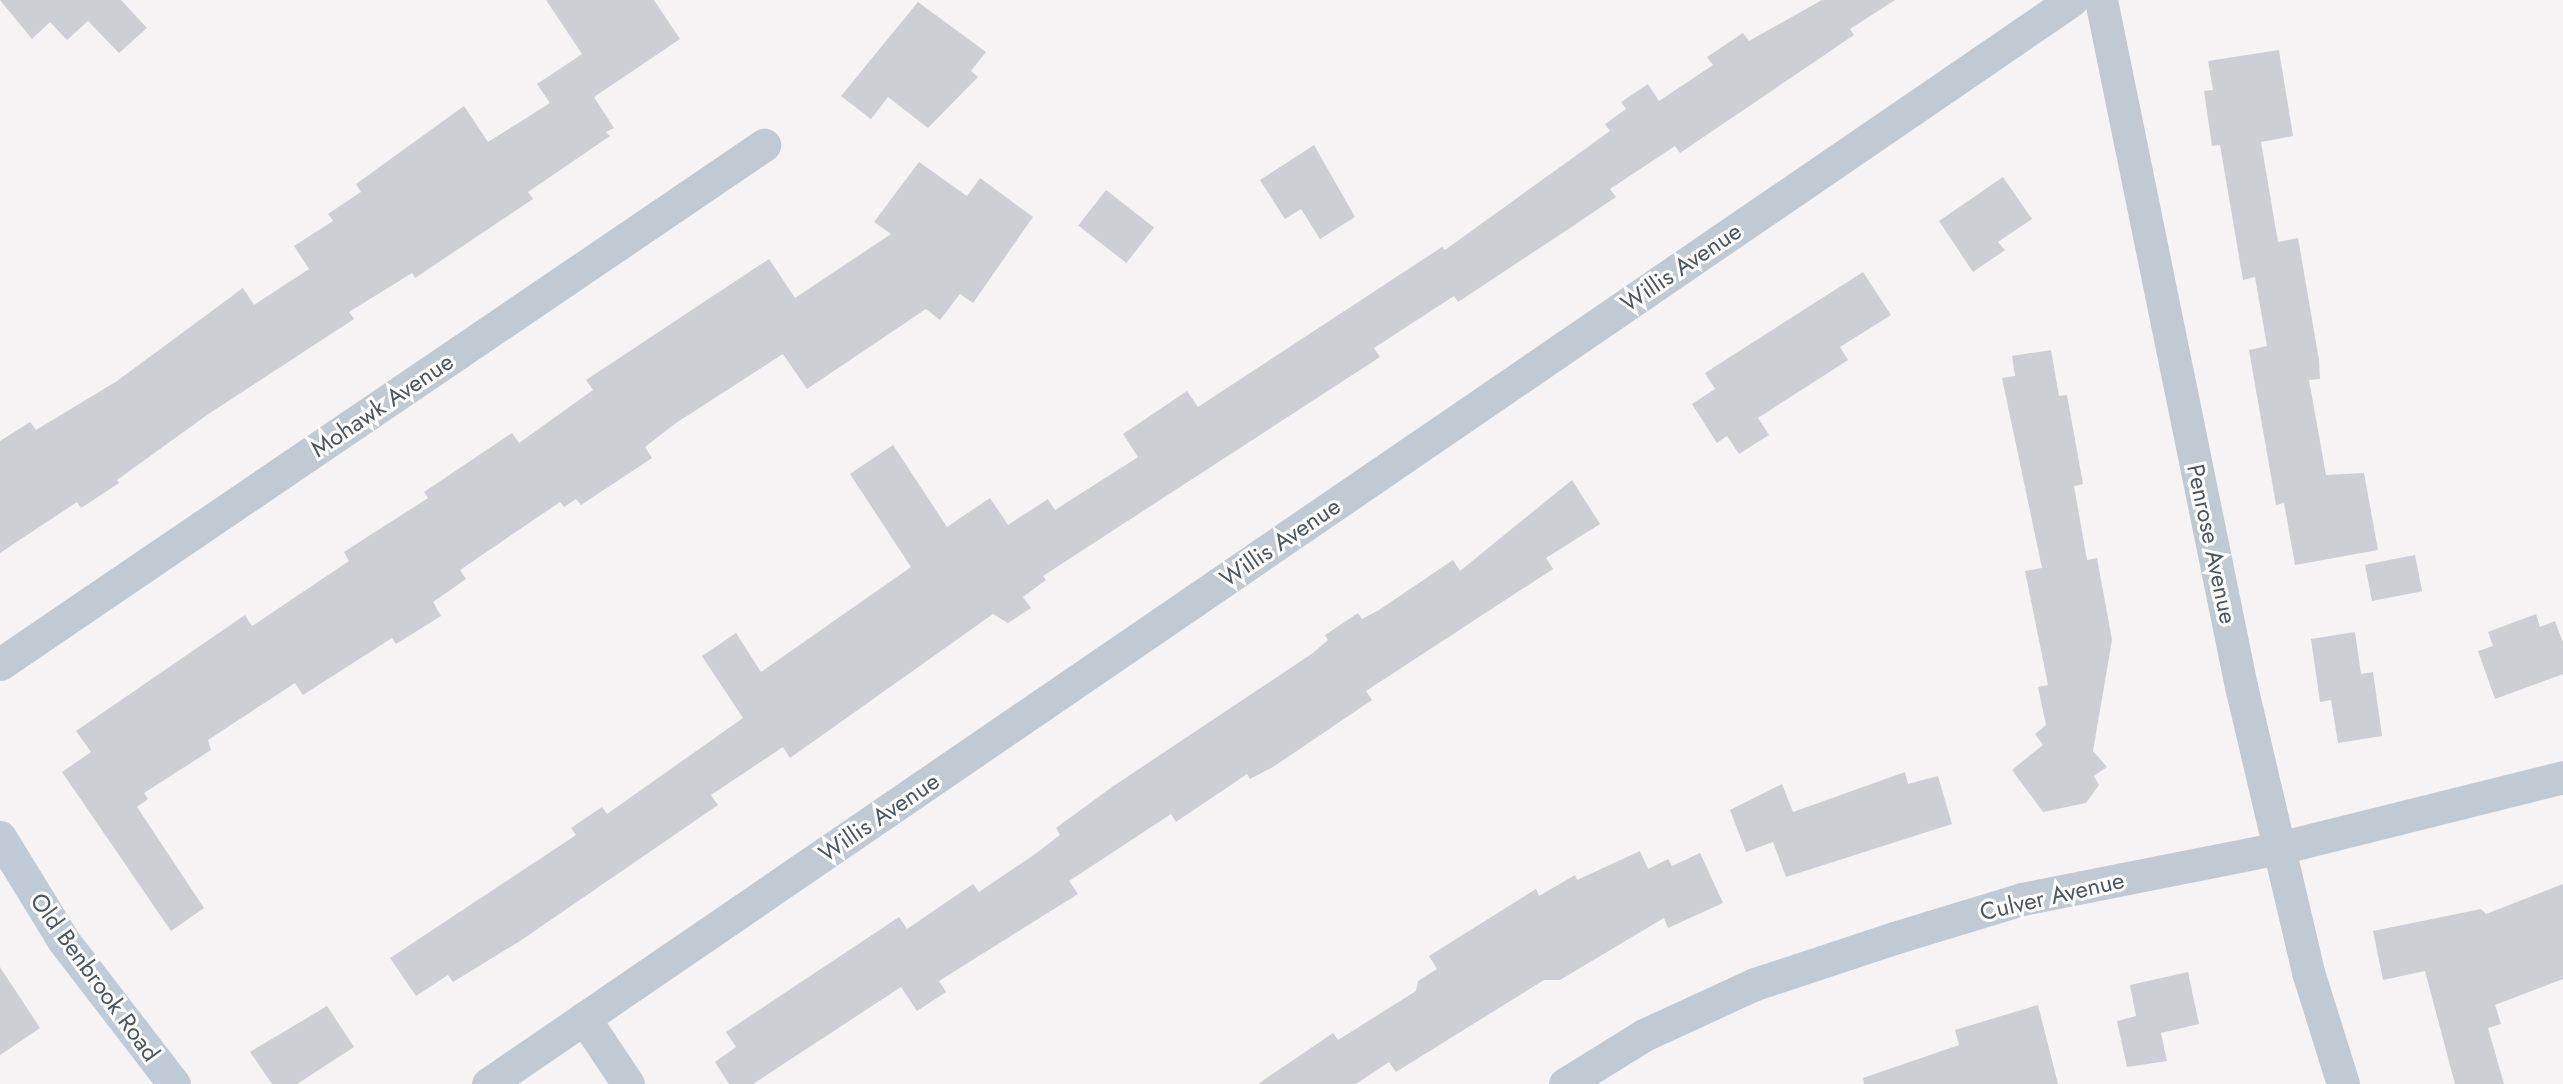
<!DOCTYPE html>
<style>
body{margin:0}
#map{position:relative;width:2563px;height:1084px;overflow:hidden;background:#f5f3f3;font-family:Jost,sans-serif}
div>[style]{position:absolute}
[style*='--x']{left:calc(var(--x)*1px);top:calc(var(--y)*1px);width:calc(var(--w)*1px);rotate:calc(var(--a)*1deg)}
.building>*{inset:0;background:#cdcfd5;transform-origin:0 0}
.street>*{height:33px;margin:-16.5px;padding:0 16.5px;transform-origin:16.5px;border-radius:16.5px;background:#c1cad2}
.secondary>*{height:33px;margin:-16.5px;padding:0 16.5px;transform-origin:16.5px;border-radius:16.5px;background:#c1cbd6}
span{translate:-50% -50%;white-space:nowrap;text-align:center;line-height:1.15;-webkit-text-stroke:6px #fff;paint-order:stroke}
.street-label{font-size:24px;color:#4a5661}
</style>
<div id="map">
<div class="building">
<i style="clip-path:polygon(0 0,121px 0,147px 28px,119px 53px,88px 21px,67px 40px,50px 22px,32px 39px)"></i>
<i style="clip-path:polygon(546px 0,654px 0,680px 39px,594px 97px,614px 128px,606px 132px,610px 136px,528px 192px,533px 199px,415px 278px,412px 273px,349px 312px,354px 319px,207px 415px,117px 480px,119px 483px,81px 508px,77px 502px,0 553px,0 441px,30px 422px,36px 430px,117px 381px,243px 288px,254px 305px,309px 269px,294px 246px,333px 221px,328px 214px,361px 192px,356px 184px,464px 106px,488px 142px,550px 103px,537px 84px,582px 54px)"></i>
<i style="clip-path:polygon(1822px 0,1895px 0,1850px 29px,1854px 35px,1680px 153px,1675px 146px,1610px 189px,1616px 197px,1567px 230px,1458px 302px,1454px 296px,1374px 348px,1380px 357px,1043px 576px,1046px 580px,1023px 597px,1031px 608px,1008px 623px,993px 614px,790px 758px,783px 747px,711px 795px,718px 805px,520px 941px,453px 982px,448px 975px,416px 996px,390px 958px,576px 835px,571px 828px,602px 807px,607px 814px,743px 718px,702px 656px,736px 633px,761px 672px,911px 567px,850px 474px,893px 445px,947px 527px,990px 498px,1008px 525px,1048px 499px,1055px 510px,1138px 457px,1123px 434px,1187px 391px,1198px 407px,1442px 247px,1445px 250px,1610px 131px,1605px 124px,1626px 109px,1621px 102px,1648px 84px,1659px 101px,1713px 65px,1707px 57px,1743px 33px,1749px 41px)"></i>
<i style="clip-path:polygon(918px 2px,986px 52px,971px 71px,978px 77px,928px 128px,888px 97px,871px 119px,841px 96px)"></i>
<i style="clip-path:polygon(2279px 50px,2293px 136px,2261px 142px,2278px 242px,2298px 238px,2319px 360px,2320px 379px,2309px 380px,2326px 475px,2364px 473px,2378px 550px,2295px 565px,2284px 503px,2276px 505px,2249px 350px,2267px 346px,2255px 277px,2243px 280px,2220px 145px,2212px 146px,2204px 91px,2213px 90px,2208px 61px)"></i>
<i style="clip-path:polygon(1314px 145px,1355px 217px,1320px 239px,1301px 209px,1285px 219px,1260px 180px)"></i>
<i style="clip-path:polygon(919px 162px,967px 196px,980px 178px,1033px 217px,973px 303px,960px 294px,940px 320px,926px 309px,807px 389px,783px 354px,676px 423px,645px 447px,652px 458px,581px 505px,576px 499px,564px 507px,560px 502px,460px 570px,466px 579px,433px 602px,441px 616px,396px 644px,392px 638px,303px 695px,295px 683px,208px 740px,211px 750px,144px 793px,148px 799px,137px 807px,204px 908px,171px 931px,62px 772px,91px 752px,76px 731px,245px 615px,252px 626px,349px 561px,344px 552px,428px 498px,424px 492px,512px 433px,519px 443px,593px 390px,586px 380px,769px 259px,795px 298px,891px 234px,874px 222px)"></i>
<i style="clip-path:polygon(2003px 177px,2032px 219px,1998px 242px,2005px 250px,1973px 272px,1939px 221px)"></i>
<i style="left:1106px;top:190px;width:61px;height:45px;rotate:38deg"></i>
<i style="clip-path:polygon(1863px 272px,1891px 315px,1840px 347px,1848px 360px,1758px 418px,1769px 435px,1739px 454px,1727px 436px,1717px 443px,1692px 404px,1715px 389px,1705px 373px)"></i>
<i style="clip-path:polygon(2051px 350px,2059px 396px,2067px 395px,2083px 484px,2074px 486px,2087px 560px,2097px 558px,2112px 640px,2093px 751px,2107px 767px,2094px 776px,2099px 785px,2086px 803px,2043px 812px,2012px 770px,2043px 745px,2035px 734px,2046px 725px,2038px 687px,2048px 685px,2025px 571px,2042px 568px,2002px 378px,2015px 376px,2012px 356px)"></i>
<i style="clip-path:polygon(1572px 480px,1600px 524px,1546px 558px,1553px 569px,1366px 691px,1372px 700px,1273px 767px,1250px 779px,1247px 774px,1176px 822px,1171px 814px,1069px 881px,1078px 894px,939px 981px,946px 992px,917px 1011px,901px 987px,753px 1084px,729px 1084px,715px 1062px,736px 1047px,726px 1032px,899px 917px,907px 929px,973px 884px,979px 892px,1038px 852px,1060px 835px,1056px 828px,1112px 787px,1313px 653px,1328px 640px,1325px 635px,1358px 613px,1362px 619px,1379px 610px,1453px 560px,1460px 571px)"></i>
<i style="left:2415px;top:555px;width:37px;height:51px;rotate:79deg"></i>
<i style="clip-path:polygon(2536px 614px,2540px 627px,2555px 621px,2563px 643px,2563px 674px,2495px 699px,2478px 651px,2493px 646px,2488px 632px)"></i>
<i style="clip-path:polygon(2355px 632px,2361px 674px,2373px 672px,2382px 736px,2338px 743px,2331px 700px,2320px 702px,2311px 639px)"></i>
<i style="clip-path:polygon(1905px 772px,1908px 784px,1938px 776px,1952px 824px,1786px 877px,1773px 842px,1746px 852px,1730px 810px,1782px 784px,1793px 812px)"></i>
<i style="clip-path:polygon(1640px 851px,1648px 869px,1668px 859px,1672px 866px,1700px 853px,1723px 903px,1668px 928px,1664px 918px,1560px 980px,1544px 980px,1396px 1072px,1389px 1062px,1356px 1084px,1258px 1084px,1333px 1033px,1338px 1040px,1416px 991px,1418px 981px,1437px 969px,1429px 956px,1536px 889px,1539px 896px,1575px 875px,1577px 880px)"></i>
<i style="clip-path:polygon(2563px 884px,2563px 979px,2495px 1005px,2501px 1024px,2488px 1028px,2504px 1084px,2455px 1084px,2425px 971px,2383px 980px,2373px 931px,2481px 909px,2486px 914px)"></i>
<i style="clip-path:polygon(0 967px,40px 1028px,0 1055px)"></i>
<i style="clip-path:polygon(2188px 972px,2199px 1024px,2161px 1033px,2167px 1061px,2127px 1067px,2117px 1021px,2136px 1016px,2130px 985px)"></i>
<i style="clip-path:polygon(2038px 1005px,2058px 1084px,1864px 1084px,1863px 1078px,1959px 1045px,1955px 1030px)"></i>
<i style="clip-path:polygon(327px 1006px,354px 1047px,297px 1084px,272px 1084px,250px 1052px)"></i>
</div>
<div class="street">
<i style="--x:2101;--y:0;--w:700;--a:78.47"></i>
<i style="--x:2241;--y:686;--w:294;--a:76.8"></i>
<i style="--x:2308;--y:972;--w:117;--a:72.6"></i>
<i style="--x:0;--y:664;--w:924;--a:-34.19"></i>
<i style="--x:584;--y:1018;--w:79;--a:56.3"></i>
<i style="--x:488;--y:1084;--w:1919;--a:-34.39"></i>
<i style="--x:1565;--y:1084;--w:93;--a:-31.8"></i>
<i style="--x:1644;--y:1035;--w:122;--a:-24.7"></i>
<i style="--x:1755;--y:984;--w:146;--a:-18.3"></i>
<i style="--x:1894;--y:938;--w:134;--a:-16.9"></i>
<i style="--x:2022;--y:899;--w:262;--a:-11.2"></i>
<i style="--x:2279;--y:848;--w:293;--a:-14"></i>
</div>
<div class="secondary">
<i style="--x:0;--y:837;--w:121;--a:58.5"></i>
<i style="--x:63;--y:940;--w:182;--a:52.4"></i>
</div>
<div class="street-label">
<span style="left:1681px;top:267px;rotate:-34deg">Willis Avenue</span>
<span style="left:382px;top:405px;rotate:-34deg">Mohawk Avenue</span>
<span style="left:1280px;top:542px;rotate:-34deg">Willis Avenue</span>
<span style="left:2212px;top:544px;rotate:78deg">Penrose Avenue</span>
<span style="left:879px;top:817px;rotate:-34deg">Willis Avenue</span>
<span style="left:2052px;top:896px;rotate:-13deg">Culver Avenue</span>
<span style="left:95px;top:977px;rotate:54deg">Old Benbrook Road</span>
</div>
</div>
